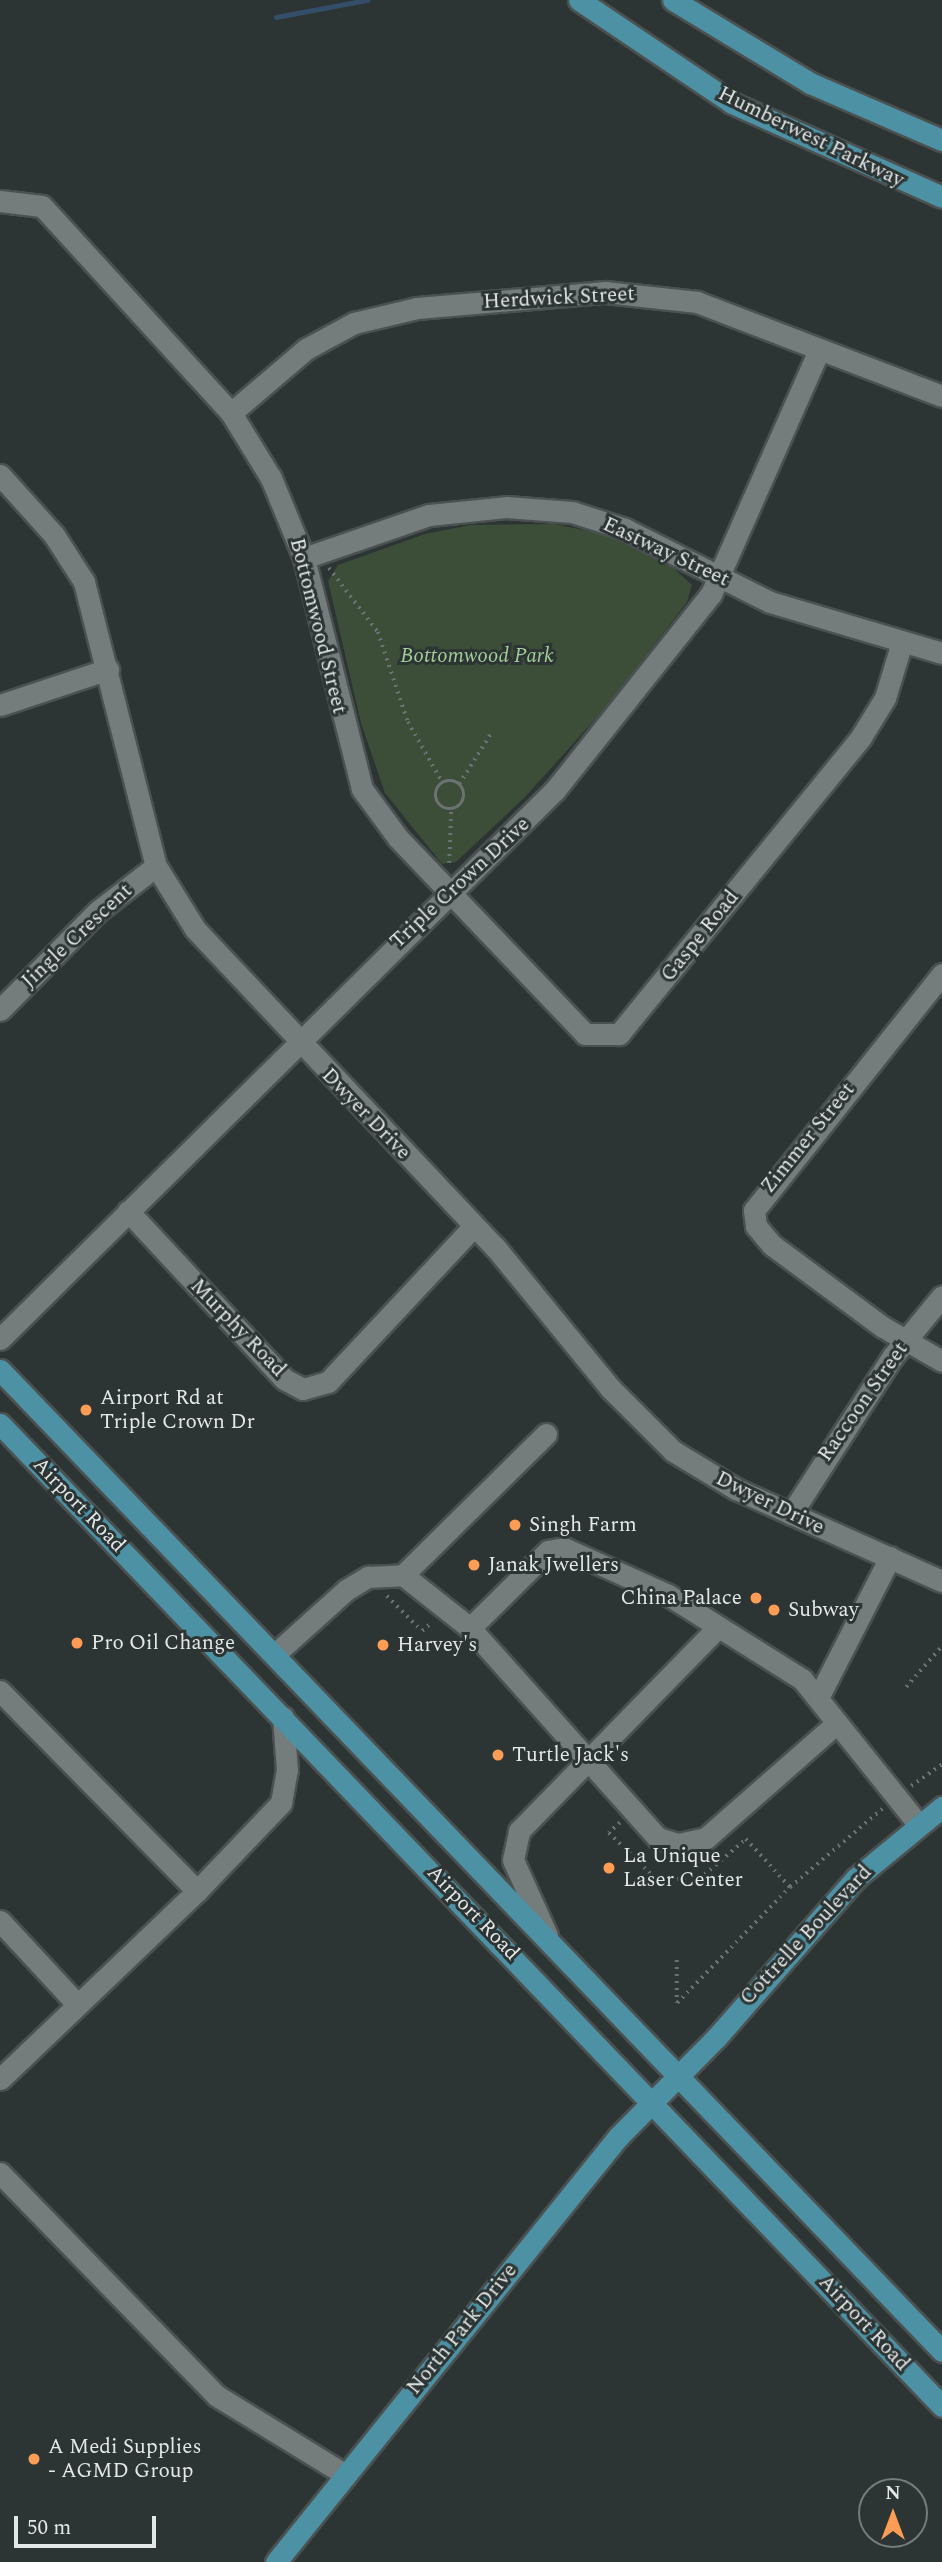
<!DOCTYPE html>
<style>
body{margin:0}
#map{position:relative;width:942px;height:2562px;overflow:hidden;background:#2d3434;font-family:Spectral,serif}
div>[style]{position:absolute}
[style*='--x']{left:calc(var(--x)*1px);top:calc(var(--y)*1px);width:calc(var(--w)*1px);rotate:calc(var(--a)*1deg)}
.green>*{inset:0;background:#3c4d38}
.stream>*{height:5px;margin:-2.5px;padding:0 2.5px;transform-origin:2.5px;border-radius:2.5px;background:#344e6a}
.path>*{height:3.5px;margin-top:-1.75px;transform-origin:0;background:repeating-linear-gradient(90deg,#6c7272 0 2px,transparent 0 7px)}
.path>.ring{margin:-1.75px;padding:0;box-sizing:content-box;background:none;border:3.5px solid #6c7272;border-radius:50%}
.roads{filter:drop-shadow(2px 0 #4b5151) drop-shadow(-2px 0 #4b5151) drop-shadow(0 2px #4b5151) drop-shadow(0 -2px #4b5151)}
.minor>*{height:21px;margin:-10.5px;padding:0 10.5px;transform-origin:10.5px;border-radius:10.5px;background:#747c7c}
.major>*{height:21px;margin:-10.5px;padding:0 10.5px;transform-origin:10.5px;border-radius:10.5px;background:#4d91a5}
.dots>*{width:19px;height:19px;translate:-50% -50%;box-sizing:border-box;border:4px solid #2d3434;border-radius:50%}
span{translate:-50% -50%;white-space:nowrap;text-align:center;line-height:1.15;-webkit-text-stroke:6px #2d3434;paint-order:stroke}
.street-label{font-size:21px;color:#e3e7e7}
.park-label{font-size:21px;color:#a2cd97;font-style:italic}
.poi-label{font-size:21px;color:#e3e7e7}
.left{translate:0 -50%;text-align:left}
.right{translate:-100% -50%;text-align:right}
.north{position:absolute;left:858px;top:2478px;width:70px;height:70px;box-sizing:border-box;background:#2d3434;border:2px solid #767c7c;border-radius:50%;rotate:0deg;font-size:19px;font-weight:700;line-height:28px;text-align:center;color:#e3e7e7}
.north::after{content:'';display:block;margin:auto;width:24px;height:32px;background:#fd9d55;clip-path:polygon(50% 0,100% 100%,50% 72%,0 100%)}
.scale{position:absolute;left:14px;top:2516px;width:142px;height:32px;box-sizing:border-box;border:4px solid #e3e7e7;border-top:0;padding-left:9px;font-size:21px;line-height:24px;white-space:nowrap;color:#e3e7e7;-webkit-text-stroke:5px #2d3434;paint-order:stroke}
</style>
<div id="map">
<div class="green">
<i style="clip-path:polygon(555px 524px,607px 535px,671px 566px,692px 585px,687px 602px,608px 705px,525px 797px,456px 862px,442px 864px,385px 793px,361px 723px,328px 581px,338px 565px,425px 534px,471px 525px)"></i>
</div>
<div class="stream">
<i style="--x:276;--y:17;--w:93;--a:-10.6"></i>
</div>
<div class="path">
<i style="--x:329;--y:568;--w:81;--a:52.6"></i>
<i style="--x:378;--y:632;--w:95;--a:71.6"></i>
<i style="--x:408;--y:722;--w:70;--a:60.2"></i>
<i class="ring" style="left:436px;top:781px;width:24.5px;height:24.5px"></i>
<i style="--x:459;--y:784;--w:62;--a:-57.6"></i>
<i style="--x:449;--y:863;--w:54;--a:-87.9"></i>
<i style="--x:387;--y:1596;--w:49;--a:45"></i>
<i style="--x:422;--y:1631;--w:12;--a:-42"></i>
<i style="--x:906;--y:1687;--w:55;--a:-48.7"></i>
<i style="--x:911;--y:1786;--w:38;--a:-35"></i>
<i style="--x:620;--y:1823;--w:15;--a:138"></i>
<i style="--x:609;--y:1833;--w:66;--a:44.4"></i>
<i style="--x:656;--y:1879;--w:43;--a:0"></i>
<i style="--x:699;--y:1879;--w:62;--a:-40.4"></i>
<i style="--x:746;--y:1839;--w:65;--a:47.5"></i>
<i style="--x:677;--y:1960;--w:43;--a:90"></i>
<i style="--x:677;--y:2003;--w:162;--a:-45.8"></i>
<i style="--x:790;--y:1887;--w:122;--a:-40.3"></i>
</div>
<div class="roads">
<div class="minor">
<i style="--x:0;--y:201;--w:42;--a:6.8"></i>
<i style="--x:42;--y:206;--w:280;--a:47.6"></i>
<i style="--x:231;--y:413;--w:76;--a:58.4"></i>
<i style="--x:271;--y:478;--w:87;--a:67.6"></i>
<i style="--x:304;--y:558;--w:238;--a:75.9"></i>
<i style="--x:362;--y:789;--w:61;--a:53.7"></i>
<i style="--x:398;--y:838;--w:271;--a:46.3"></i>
<i style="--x:585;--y:1034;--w:34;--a:0"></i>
<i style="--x:619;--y:1034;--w:383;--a:-50.8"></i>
<i style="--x:861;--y:737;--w:46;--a:-58.4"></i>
<i style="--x:885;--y:698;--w:59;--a:-73.1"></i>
<i style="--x:231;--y:413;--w:99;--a:-40.5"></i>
<i style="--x:306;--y:349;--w:55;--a:-28.4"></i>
<i style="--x:354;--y:323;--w:65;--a:-13.4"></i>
<i style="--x:417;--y:308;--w:189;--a:-4.9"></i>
<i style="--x:605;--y:292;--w:93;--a:6.2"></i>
<i style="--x:697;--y:302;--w:262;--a:21"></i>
<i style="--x:0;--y:475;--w:81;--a:48"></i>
<i style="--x:54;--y:535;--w:56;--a:57.4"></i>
<i style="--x:84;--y:582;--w:293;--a:75.8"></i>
<i style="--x:156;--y:866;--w:74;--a:58.2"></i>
<i style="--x:195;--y:929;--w:437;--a:46.7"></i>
<i style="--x:495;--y:1247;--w:182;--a:50.8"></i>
<i style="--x:610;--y:1388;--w:89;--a:45"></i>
<i style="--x:673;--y:1451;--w:74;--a:31.1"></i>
<i style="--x:736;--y:1489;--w:226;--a:24.1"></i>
<i style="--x:304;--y:558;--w:132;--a:-19"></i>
<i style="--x:429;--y:515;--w:77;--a:-5.9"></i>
<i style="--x:506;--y:507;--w:66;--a:4.3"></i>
<i style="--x:572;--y:512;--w:56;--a:17.8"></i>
<i style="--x:625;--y:529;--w:162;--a:26.7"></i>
<i style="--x:770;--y:602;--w:179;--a:16.5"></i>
<i style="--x:0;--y:705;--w:114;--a:-18.4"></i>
<i style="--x:942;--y:974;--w:302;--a:128.5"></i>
<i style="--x:754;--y:1210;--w:16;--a:83"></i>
<i style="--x:756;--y:1226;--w:25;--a:50"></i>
<i style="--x:772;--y:1245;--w:138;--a:36.5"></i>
<i style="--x:883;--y:1327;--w:68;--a:30"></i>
<i style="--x:0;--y:1010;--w:139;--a:-45.3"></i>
<i style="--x:98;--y:911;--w:73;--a:-37.8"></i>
<i style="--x:128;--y:1211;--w:229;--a:47.1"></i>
<i style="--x:284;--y:1379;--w:21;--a:28"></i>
<i style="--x:303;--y:1389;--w:26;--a:-16"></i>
<i style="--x:328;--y:1382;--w:214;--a:-46.9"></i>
<i style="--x:0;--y:1339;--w:781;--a:-44.69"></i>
<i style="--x:555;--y:790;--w:251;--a:-51.5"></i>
<i style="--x:711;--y:594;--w:265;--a:-66.1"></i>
<i style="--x:546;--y:1434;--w:201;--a:135.4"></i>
<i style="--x:403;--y:1575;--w:85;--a:38.3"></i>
<i style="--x:470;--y:1628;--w:282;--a:48.2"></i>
<i style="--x:658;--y:1838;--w:21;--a:17"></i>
<i style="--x:678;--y:1844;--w:29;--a:-12"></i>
<i style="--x:706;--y:1838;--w:174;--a:-41.3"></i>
<i style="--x:791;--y:1514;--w:188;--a:-57.2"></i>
<i style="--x:893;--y:1356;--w:77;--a:-50.8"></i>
<i style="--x:470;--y:1628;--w:110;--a:-44.6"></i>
<i style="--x:548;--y:1551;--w:16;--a:-11"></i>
<i style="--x:564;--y:1548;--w:114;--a:24.3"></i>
<i style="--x:668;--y:1595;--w:158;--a:32.1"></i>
<i style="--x:802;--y:1679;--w:187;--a:51.3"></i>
<i style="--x:275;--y:1654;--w:96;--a:-42"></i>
<i style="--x:346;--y:1590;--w:26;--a:-31"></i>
<i style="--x:368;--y:1577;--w:35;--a:-3"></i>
<i style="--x:0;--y:1691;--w:281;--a:45.4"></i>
<i style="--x:197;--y:1891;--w:272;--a:136.3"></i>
<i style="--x:819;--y:1696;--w:156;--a:-62.9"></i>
<i style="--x:197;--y:1891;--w:122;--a:-46.3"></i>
<i style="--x:281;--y:1803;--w:34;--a:-80"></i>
<i style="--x:287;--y:1770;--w:53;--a:-94.3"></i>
<i style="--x:0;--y:1921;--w:110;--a:47.2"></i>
<i style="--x:547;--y:1935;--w:82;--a:-114.4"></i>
<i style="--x:513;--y:1860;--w:30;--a:-78"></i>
<i style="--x:519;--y:1831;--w:284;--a:-45.7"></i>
<i style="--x:0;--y:2173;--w:311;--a:45.8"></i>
<i style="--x:217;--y:2396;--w:151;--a:31.5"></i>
</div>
<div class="major">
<i style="--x:579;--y:0;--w:184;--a:33.9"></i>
<i style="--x:732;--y:103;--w:230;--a:24.1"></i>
<i style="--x:673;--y:0;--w:160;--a:31.2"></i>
<i style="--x:810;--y:83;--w:144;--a:23.4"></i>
<i style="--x:0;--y:1370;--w:1360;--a:46.16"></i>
<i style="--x:0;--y:1424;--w:1361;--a:46.19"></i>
<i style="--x:276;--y:2562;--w:546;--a:-51.18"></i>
<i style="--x:618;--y:2137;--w:139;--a:-45.3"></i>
<i style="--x:716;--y:2038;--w:213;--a:-48.8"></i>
<i style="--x:856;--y:1878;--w:112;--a:-39.5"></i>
</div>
</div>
<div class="dots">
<i style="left:86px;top:1410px;background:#fd9d55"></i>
<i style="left:515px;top:1525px;background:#fd9d55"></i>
<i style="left:474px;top:1565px;background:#fd9d55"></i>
<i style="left:756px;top:1598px;background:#fd9d55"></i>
<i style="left:774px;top:1610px;background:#fd9d55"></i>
<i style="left:77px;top:1643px;background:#fd9d55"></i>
<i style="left:383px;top:1645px;background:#fd9d55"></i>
<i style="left:498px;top:1755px;background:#fd9d55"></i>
<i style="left:609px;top:1868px;background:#fd9d55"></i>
<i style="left:34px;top:2459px;background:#fd9d55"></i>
</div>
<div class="street-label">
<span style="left:811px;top:137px;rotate:26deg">Humberwest Parkway</span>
<span style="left:559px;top:298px;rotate:-3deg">Herdwick Street</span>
<span style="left:666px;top:552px;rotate:25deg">Eastway Street</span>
<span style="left:318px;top:626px;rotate:76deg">Bottomwood Street</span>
<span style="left:460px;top:883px;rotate:-43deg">Triple Crown Drive</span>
<span style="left:77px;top:936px;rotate:-43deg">Jingle Crescent</span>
<span style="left:700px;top:936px;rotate:-51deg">Gaspe Road</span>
<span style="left:366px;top:1114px;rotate:46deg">Dwyer Drive</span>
<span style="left:808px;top:1138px;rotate:-51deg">Zimmer Street</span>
<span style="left:238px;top:1328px;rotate:46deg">Murphy Road</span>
<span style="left:863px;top:1402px;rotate:-55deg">Raccoon Street</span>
<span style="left:770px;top:1503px;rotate:26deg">Dwyer Drive</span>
<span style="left:79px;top:1505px;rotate:46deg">Airport Road</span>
<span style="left:473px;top:1913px;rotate:46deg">Airport Road</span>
<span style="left:806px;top:1935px;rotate:-47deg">Cottrelle Boulevard</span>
<span style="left:864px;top:2323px;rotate:47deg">Airport Road</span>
<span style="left:462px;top:2329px;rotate:-51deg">North Park Drive</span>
</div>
<div class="park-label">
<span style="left:477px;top:656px">Bottomwood Park</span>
</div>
<div class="poi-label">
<span class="left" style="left:100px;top:1410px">Airport Rd at<br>Triple Crown Dr</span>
<span class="left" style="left:529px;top:1525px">Singh Farm</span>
<span class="left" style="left:488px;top:1565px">Janak Jwellers</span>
<span class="right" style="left:742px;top:1598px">China Palace</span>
<span class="left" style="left:788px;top:1610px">Subway</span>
<span class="left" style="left:91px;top:1643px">Pro Oil Change</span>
<span class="left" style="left:397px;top:1645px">Harvey's</span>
<span class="left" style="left:512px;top:1755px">Turtle Jack's</span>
<span class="left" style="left:623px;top:1868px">La Unique<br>Laser Center</span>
<span class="left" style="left:48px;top:2459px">A Medi Supplies<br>- AGMD Group</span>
</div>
<div class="north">N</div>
<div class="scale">50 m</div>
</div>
